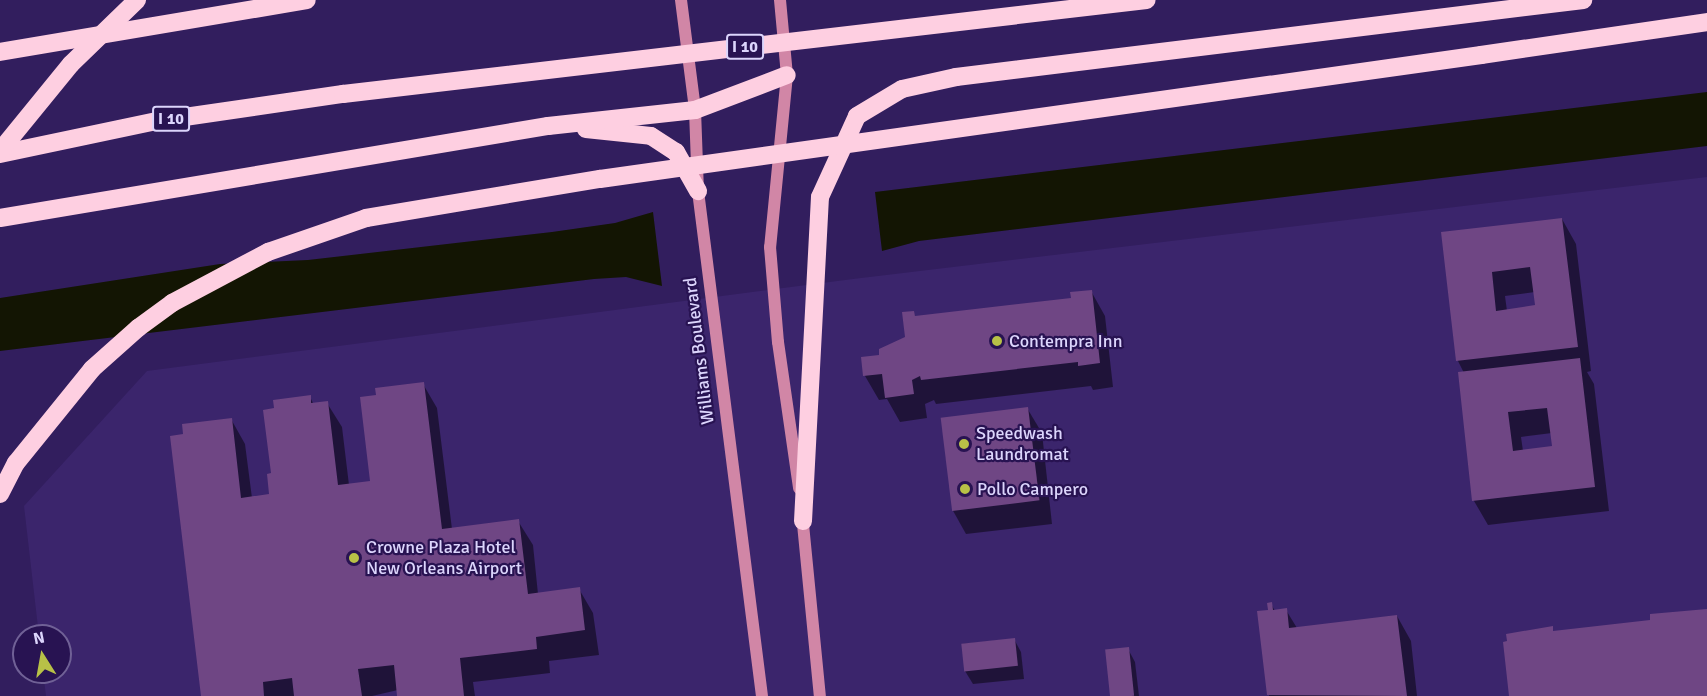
<!DOCTYPE html>
<style>
body{margin:0}
#map{position:relative;width:1707px;height:696px;overflow:hidden;background:#321e5e;font-family:Signika,sans-serif}
div>[style]{position:absolute}
[style*='--x']{left:calc(var(--x)*1px);top:calc(var(--y)*1px);width:calc(var(--w)*1px);rotate:calc(var(--a)*1deg)}
.built>*{inset:0;background:#3b256c}
.water>*{inset:0;background:#131503}
.shadow>*{inset:0;background:#0007}
.building>*{inset:0;background:#6f4684;transform-origin:0 0}
.secondary>*{height:12px;margin:-6px;padding:0 6px;transform-origin:6px;border-radius:6px;background:#d186a6}
.motorway>*{height:18px;margin:-9px;padding:0 9px;transform-origin:9px;border-radius:9px;background:#fecfe1}
.motorway-bridge>*{height:18px;margin:-9px;padding:0 9px;transform-origin:9px;border-radius:9px;background:#fecfe1}
.dots>*{width:16px;height:16px;translate:-50% -50%;box-sizing:border-box;border:3px solid #281352;border-radius:50%}
span{translate:-50% -50%;white-space:nowrap;text-align:center;line-height:1.15;-webkit-text-stroke:4.5px #281352;paint-order:stroke}
.shield-label span{padding:2px 4px;background:#281352;border:2px solid;border-radius:4px;-webkit-text-stroke-width:0}
.shield-label{font-size:16px;color:#dcd5fc;font-weight:700}
.poi-label{font-size:18px;color:#dcd5fc}
.left{translate:0 -50%;text-align:left}
.street-label{font-size:18px;color:#dcd5fc}
.north{position:absolute;left:12px;top:624px;width:60px;height:60px;box-sizing:border-box;background:#281352;border:2px solid #706196;border-radius:50%;rotate:349deg;font-size:16px;font-weight:700;line-height:24px;text-align:center;color:#dcd5fc}
.north::after{content:'';display:block;margin:auto;width:21px;height:27px;background:#b8c147;clip-path:polygon(50% 0,100% 100%,50% 72%,0 100%)}
</style>
<div id="map">
<div class="built">
<i style="clip-path:polygon(1707px 177px,1707px 696px,46px 696px,43px 672px,60px 672px,60px 636px,39px 636px,24px 506px,147px 371px,853px 279px)"></i>
</div>
<div class="water">
<i style="clip-path:polygon(1707px 92px,1707px 146px,919px 241px,882px 251px,875px 192px)"></i>
<i style="clip-path:polygon(653px 212px,662px 286px,626px 277px,594px 279px,0 351px,0 298px,220px 264px,308px 260px,552px 232px,615px 223px)"></i>
</div>
<div class="shadow">
<i style="clip-path:polygon(evenodd,1562px 219px,1576px 244px,1591px 371px,1587px 372px,1594px 384px,1609px 511px,1488px 525px,1474px 501px,1464px 373px,1458px 361px,1443px 233px,1562px 219px,1535px 292px,1536px 307px,1507px 311px,1505px 296px,1535px 292px,1562px 219px,1552px 433px,1554px 448px,1523px 451px,1521px 437px,1552px 433px)"></i>
<i style="clip-path:polygon(1091px 291px,1105px 316px,1113px 387px,1093px 390px,1091px 386px,936px 404px,934px 400px,925px 404px,927px 418px,900px 422px,887px 399px,879px 400px,865px 376px,881px 356px,906px 338px,913px 312px,916px 318px,1073px 299px)"></i>
<i style="clip-path:polygon(423px 384px,437px 408px,452px 529px,518px 521px,533px 545px,538px 594px,579px 589px,593px 613px,599px 655px,549px 661px,550px 673px,473px 682px,475px 696px,399px 696px,398px 690px,372px 696px,202px 696px,185px 435px,231px 419px,245px 444px,252px 498px,271px 495px,310px 397px,314px 405px,327px 403px,342px 427px,349px 485px,372px 483px)"></i>
<i style="clip-path:polygon(1027px 408px,1042px 433px,1052px 524px,966px 534px,952px 509px)"></i>
<i style="clip-path:polygon(1271px 604px,1275px 611px,1286px 610px,1297px 628px,1397px 616px,1411px 641px,1417px 696px,1269px 696px)"></i>
<i style="clip-path:polygon(1014px 639px,1021px 652px,1024px 679px,973px 684px,965px 671px,962px 644px)"></i>
<i style="clip-path:polygon(1128px 649px,1135px 662px,1139px 696px,1111px 696px)"></i>
</div>
<div class="building">
<i style="clip-path:polygon(evenodd,1562px 218px,1578px 347px,1456px 361px,1441px 232px,1562px 218px,1530px 267px,1535px 305px,1496px 311px,1492px 272px,1530px 267px)"></i>
<i style="clip-path:polygon(1092px 290px,1100px 363px,1078px 366px,1078px 362px,921px 380px,920px 376px,912px 380px,914px 394px,885px 398px,882px 374px,863px 376px,861px 357px,879px 355px,879px 349px,905px 337px,902px 312px,914px 311px,915px 316px,1071px 298px,1070px 292px)"></i>
<i style="clip-path:polygon(evenodd,1580px 358px,1595px 487px,1472px 501px,1458px 372px,1580px 358px,1547px 408px,1552px 446px,1513px 451px,1508px 412px,1547px 408px)"></i>
<i style="clip-path:polygon(424px 382px,442px 529px,519px 519px,528px 594px,580px 587px,585px 630px,536px 637px,537px 649px,460px 658px,464px 696px,397px 696px,394px 665px,358px 669px,362px 696px,294px 696px,292px 678px,263px 682px,264px 696px,201px 696px,170px 436px,183px 434px,182px 424px,232px 418px,241px 498px,269px 494px,267px 474px,271px 473px,263px 410px,274px 408px,273px 400px,311px 395px,311px 403px,328px 401px,338px 485px,370px 481px,360px 397px,376px 395px,375px 388px)"></i>
<i style="left:1028px;top:407px;width:94px;height:88px;rotate:83deg"></i>
<i style="clip-path:polygon(1272px 602px,1273px 610px,1287px 608px,1289px 628px,1397px 615px,1407px 696px,1267px 695px,1257px 611px,1268px 610px,1267px 603px)"></i>
<i style="clip-path:polygon(1707px 609px,1707px 696px,1509px 696px,1503px 642px,1507px 641px,1506px 634px,1553px 626px,1553px 631px,1650px 620px,1650px 614px)"></i>
<i style="left:1015px;top:638px;width:28px;height:54px;rotate:84deg"></i>
<i style="left:1129px;top:647px;width:49px;height:24px;rotate:84deg"></i>
</div>
<div class="secondary">
<i style="--x:681;--y:0;--w:111;--a:82.7"></i>
<i style="--x:695;--y:110;--w:81;--a:87.9"></i>
<i style="--x:698;--y:191;--w:509;--a:82.78"></i>
<i style="--x:780;--y:0;--w:75;--a:84.7"></i>
<i style="--x:787;--y:75;--w:173;--a:95.6"></i>
<i style="--x:770;--y:247;--w:95;--a:85.2"></i>
<i style="--x:778;--y:342;--w:148;--a:81.8"></i>
<i style="--x:802;--y:514;--w:183;--a:84.4"></i>
</div>
<div class="motorway">
<i style="--x:0;--y:52;--w:311;--a:-9.6"></i>
<i style="--x:1481;--y:55;--w:228;--a:-8.3"></i>
<i style="--x:586;--y:129;--w:65;--a:6.1"></i>
<i style="--x:651;--y:136;--w:30;--a:33"></i>
<i style="--x:676;--y:152;--w:45;--a:60.6"></i>
<i style="--x:0;--y:154;--w:160;--a:-11.9"></i>
<i style="--x:157;--y:121;--w:188;--a:-8.3"></i>
<i style="--x:0;--y:218;--w:556;--a:-9.53"></i>
<i style="--x:548;--y:126;--w:148;--a:-6.2"></i>
<i style="--x:695;--y:110;--w:98;--a:-20.8"></i>
<i style="--x:803;--y:521;--w:324;--a:-87"></i>
<i style="--x:820;--y:197;--w:89;--a:-65.4"></i>
<i style="--x:857;--y:116;--w:52;--a:-31"></i>
<i style="--x:902;--y:89;--w:55;--a:-12.5"></i>
<i style="--x:956;--y:77;--w:632;--a:-7"></i>
</div>
<div class="motorway-bridge">
<i style="--x:343;--y:94;--w:809;--a:-6.67"></i>
<i style="--x:0;--y:151;--w:112;--a:-50.8"></i>
<i style="--x:71;--y:64;--w:92;--a:-44.1"></i>
<i style="--x:0;--y:494;--w:35;--a:-63"></i>
<i style="--x:16;--y:463;--w:121;--a:-51"></i>
<i style="--x:92;--y:369;--w:62;--a:-41.7"></i>
<i style="--x:138;--y:328;--w:42;--a:-36.3"></i>
<i style="--x:172;--y:303;--w:109;--a:-28"></i>
<i style="--x:268;--y:252;--w:104;--a:-19.1"></i>
<i style="--x:366;--y:218;--w:237;--a:-9.5"></i>
<i style="--x:600;--y:179;--w:890;--a:-8.01"></i>
</div>
<div class="dots">
<i style="left:997px;top:341px;background:#b8c147"></i>
<i style="left:964px;top:444px;background:#b8c147"></i>
<i style="left:965px;top:489px;background:#b8c147"></i>
<i style="left:354px;top:558px;background:#b8c147"></i>
</div>
<div class="shield-label">
<span style="left:745px;top:47px">I 10</span>
<span style="left:171px;top:119px">I 10</span>
</div>
<div class="poi-label">
<span class="left" style="left:1009px;top:341px">Contempra Inn</span>
<span class="left" style="left:976px;top:444px">Speedwash<br>Laundromat</span>
<span class="left" style="left:977px;top:489px">Pollo Campero</span>
<span class="left" style="left:366px;top:558px">Crowne Plaza Hotel<br>New Orleans Airport</span>
</div>
<div class="street-label">
<span style="left:699px;top:351px;rotate:-97deg">Williams Boulevard</span>
</div>
<div class="north">N</div>
</div>
